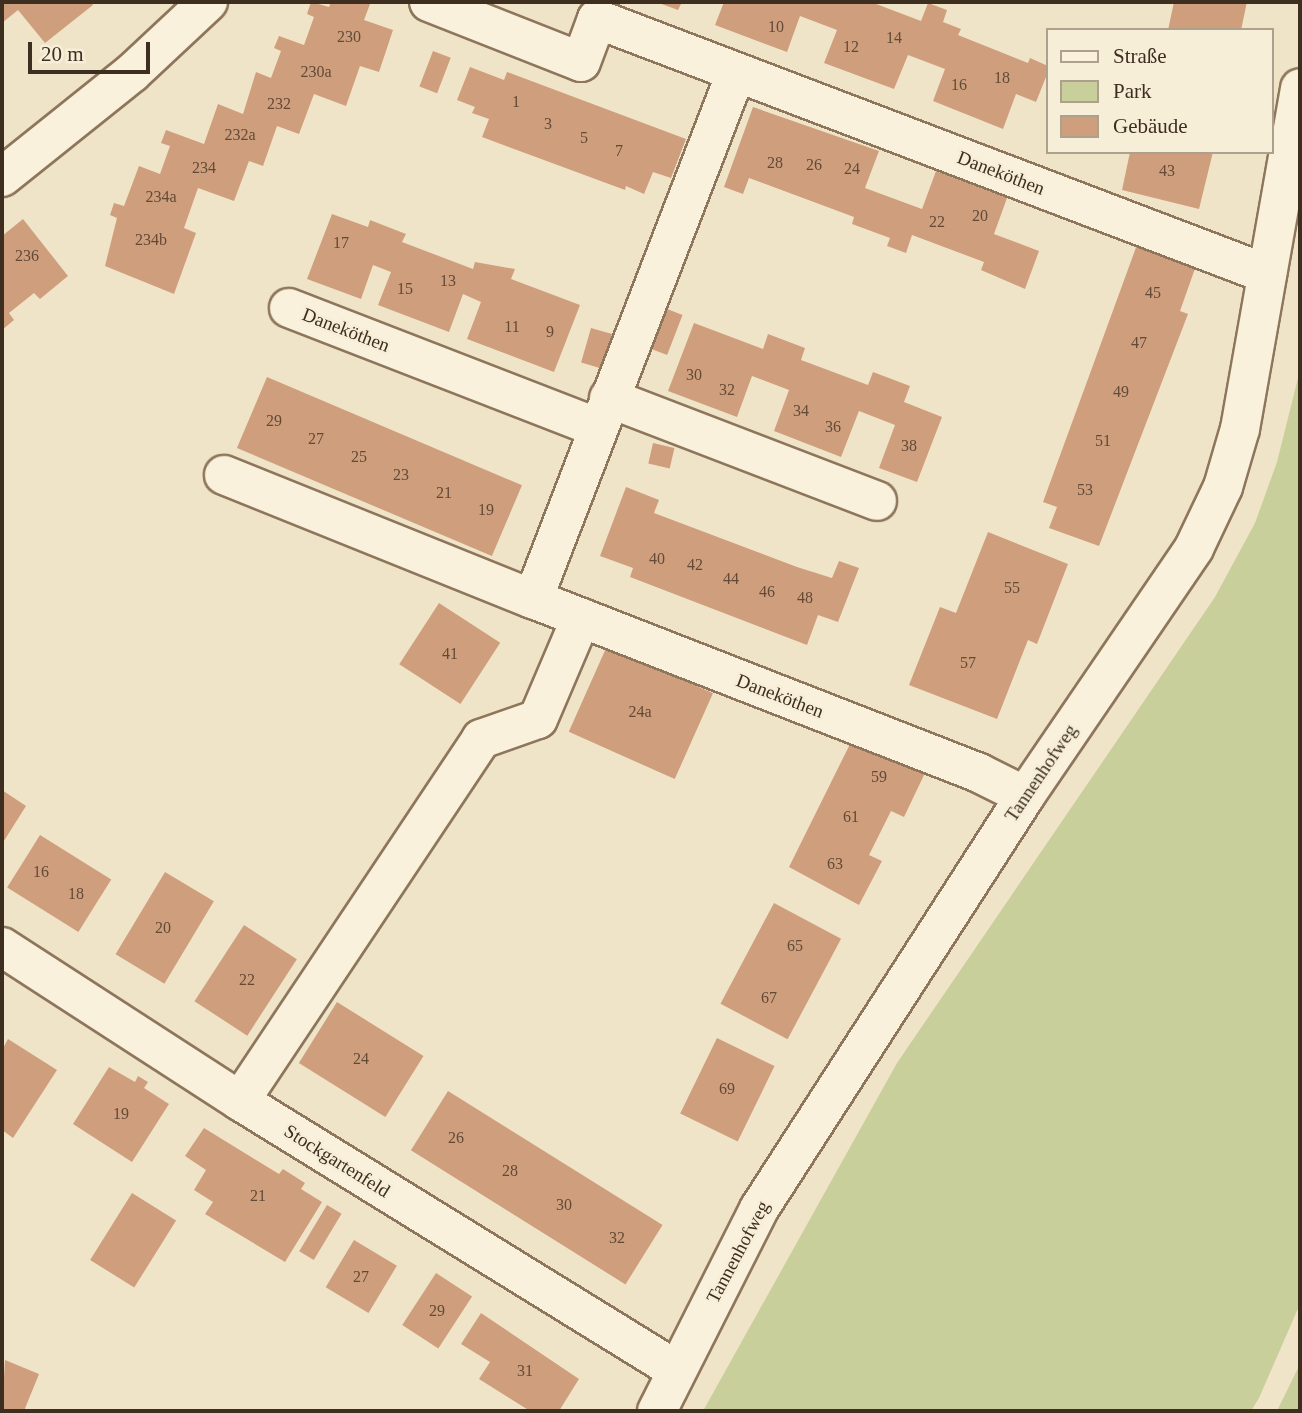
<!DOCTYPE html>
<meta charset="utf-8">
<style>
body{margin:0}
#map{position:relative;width:1302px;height:1413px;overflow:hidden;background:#f0e4c8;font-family:Georgia,serif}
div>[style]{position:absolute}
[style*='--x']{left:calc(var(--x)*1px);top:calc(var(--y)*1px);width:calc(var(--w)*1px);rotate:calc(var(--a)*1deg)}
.green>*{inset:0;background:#c9cf9b}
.building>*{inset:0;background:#cf9f7d;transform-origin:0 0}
.roads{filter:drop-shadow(2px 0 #8d765c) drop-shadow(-2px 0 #8d765c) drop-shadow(0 2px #8d765c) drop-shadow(0 -2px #8d765c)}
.minor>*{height:38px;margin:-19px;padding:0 19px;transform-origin:19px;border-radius:19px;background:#faf1dc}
span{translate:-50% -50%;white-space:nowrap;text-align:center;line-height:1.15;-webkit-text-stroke:5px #f7eed8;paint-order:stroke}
.number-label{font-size:16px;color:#624a37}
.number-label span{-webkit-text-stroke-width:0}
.street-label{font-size:19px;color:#3d2e20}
.frame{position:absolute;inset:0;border:4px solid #3d2e20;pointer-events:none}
.legend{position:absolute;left:1046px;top:28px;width:228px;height:126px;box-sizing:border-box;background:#f7eed8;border:2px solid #ada18e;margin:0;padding:9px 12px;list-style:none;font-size:21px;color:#3d2e20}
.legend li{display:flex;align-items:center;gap:14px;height:35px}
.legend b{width:35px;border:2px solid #ada18e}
.scale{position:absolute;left:28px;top:42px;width:122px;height:32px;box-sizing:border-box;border:4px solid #3d2e20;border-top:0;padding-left:9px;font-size:21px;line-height:24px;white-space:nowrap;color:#3d2e20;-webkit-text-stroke:5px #f7eed8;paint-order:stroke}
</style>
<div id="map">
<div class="green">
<i style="clip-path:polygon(1300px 370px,1300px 1304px,1259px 1398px,1251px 1411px,703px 1411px,897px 1063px,1215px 597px,1255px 523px,1277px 462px)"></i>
<i style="clip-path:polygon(1300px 1363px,1300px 1411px,1277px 1411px,1299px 1366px)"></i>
</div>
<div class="building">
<i style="clip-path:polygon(2px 2px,91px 2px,93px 5px,45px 43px,18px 10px,2px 23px)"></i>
<i style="clip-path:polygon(311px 2px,329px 7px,331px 2px,370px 4px,364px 20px,393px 30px,379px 72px,360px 66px,346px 106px,314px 94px,299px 134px,277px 126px,263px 166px,249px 161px,234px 201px,198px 188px,184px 228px,196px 233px,174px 294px,105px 266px,117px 218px,110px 215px,114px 203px,124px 206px,139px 166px,160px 174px,170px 146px,161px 143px,166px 130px,204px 144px,218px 104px,243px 114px,256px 72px,271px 78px,281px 51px,274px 48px,279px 36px,304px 45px,314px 17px,307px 14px)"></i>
<i style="clip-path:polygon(656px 2px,682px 2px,678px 10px)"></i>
<i style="clip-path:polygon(724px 2px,871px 2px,921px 21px,928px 3px,947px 10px,943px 22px,961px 29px,958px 35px,1028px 63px,1030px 58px,1048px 66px,1048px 72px,1036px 102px,1016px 94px,1003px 129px,933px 101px,945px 69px,908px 55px,894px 89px,824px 63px,837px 30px,800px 16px,787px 52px,715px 25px)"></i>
<i style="clip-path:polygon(1174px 2px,1247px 2px,1241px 30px,1168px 30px)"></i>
<i style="left:433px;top:51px;width:19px;height:38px;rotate:21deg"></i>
<i style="clip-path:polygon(470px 67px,504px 80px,507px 72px,686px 139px,671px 178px,653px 172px,644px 194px,626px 186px,625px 190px,482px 137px,489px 119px,472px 113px,475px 107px,457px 100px)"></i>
<i style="clip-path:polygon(753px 107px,879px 151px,865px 188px,922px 209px,936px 171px,1007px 198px,994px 234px,1039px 251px,1025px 289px,981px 270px,984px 262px,912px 235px,906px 253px,887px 246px,890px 238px,852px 224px,854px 217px,749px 178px,743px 194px,724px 187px)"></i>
<i style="clip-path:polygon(1130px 152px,1213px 152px,1199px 209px,1122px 190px)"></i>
<i style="clip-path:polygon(332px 214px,368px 227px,370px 220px,406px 234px,402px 242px,473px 269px,475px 262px,515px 269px,511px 279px,580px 305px,554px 372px,467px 339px,481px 302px,463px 294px,449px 332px,378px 305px,391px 272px,373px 265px,361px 299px,307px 279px)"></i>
<i style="clip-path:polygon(23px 219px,68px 276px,40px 299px,34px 293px,9px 313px,14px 320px,2px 330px,2px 236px)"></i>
<i style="clip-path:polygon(1138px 242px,1197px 263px,1180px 311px,1188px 314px,1099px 546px,1049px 528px,1057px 507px,1043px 502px)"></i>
<i style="left:662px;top:307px;width:22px;height:43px;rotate:21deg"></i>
<i style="clip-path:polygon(694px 323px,763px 349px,768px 334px,805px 348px,801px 360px,868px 385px,873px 372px,910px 386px,904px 402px,942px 417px,917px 482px,879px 468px,895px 425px,859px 411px,841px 457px,774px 431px,789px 390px,752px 376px,737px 417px,668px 391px)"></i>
<i style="left:591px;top:328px;width:22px;height:36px;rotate:16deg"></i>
<i style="left:267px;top:377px;width:277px;height:77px;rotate:23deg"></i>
<i style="left:653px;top:443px;width:22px;height:21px;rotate:13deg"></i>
<i style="clip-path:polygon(626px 487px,659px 500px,654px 513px,797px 567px,832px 578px,839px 561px,859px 568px,838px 622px,818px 615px,807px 645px,630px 577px,633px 568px,600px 556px)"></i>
<i style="clip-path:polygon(988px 532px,1068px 564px,1037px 644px,1028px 640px,997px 719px,909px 685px,940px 607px,956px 613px)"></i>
<i style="left:439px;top:603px;width:73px;height:73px;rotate:33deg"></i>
<i style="left:607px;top:646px;width:116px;height:94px;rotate:24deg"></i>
<i style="clip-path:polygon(854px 736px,925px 773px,904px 817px,891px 811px,869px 855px,882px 861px,859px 905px,789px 867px)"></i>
<i style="clip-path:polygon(2px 790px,26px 806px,2px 844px)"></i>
<i style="left:40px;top:835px;width:84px;height:62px;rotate:32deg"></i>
<i style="left:165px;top:872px;width:57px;height:96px;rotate:31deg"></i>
<i style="left:774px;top:903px;width:76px;height:114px;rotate:28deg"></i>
<i style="left:244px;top:925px;width:63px;height:91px;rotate:33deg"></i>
<i style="left:337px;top:1002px;width:102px;height:72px;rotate:32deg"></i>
<i style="left:717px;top:1038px;width:64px;height:84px;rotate:26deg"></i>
<i style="clip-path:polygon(8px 1039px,57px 1070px,13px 1138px,2px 1130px,2px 1050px)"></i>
<i style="clip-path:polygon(109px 1067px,135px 1082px,138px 1076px,148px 1082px,144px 1088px,169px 1104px,132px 1162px,73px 1124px)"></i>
<i style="left:448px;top:1091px;width:253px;height:70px;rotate:32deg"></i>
<i style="clip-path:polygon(204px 1128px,279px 1174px,283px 1169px,305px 1183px,301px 1189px,322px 1202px,285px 1262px,205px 1214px,213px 1202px,194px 1190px,206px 1170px,185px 1156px)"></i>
<i style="left:132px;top:1193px;width:52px;height:79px;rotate:32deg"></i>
<i style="left:327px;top:1205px;width:17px;height:54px;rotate:31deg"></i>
<i style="left:354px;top:1240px;width:50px;height:55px;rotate:31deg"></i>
<i style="left:436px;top:1273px;width:43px;height:62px;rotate:33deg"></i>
<i style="clip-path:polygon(481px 1313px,579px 1379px,559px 1411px,530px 1411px,479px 1379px,490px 1362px,461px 1344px)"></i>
<i style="clip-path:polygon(5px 1360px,39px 1374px,24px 1411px,2px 1411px)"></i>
</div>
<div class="roads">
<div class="minor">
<i style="--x:429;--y:2;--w:163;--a:21.5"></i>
<i style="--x:581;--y:62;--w:46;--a:-69.6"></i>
<i style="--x:597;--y:19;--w:717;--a:20.84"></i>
<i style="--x:736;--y:73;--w:564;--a:111.1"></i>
<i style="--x:533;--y:599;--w:479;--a:21.3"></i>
<i style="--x:979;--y:773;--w:51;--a:26.6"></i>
<i style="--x:2;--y:177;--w:166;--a:-38.7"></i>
<i style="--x:132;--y:73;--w:104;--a:-43.1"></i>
<i style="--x:289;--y:308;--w:331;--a:21.2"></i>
<i style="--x:609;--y:398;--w:287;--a:21"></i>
<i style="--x:224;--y:475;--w:333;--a:21.9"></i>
<i style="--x:2;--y:947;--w:283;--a:32.9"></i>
<i style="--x:240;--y:1101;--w:512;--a:31.67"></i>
<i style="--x:240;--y:1101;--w:435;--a:-56.3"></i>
<i style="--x:481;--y:739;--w:60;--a:-19.3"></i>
<i style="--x:538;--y:719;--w:110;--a:-66.9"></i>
<i style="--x:657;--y:1411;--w:226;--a:-63.2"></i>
<i style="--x:759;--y:1209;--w:491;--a:-57.2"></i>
<i style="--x:1025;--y:796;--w:300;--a:-55.7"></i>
<i style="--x:1194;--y:548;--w:68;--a:-64.6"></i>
<i style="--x:1223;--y:487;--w:60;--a:-73.7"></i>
<i style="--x:1240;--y:429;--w:346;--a:-80"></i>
</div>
</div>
<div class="number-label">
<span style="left:776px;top:27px">10</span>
<span style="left:349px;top:37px">230</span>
<span style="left:894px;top:38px">14</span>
<span style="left:851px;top:47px">12</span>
<span style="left:316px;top:72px">230a</span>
<span style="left:1002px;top:78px">18</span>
<span style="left:959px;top:85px">16</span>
<span style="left:516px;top:102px">1</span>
<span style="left:279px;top:104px">232</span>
<span style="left:548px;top:124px">3</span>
<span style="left:240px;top:135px">232a</span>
<span style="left:584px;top:138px">5</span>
<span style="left:619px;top:151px">7</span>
<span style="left:775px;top:163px">28</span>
<span style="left:814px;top:165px">26</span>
<span style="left:204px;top:168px">234</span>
<span style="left:852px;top:169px">24</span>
<span style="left:1167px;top:171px">43</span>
<span style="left:161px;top:197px">234a</span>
<span style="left:980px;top:216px">20</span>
<span style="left:937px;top:222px">22</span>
<span style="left:151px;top:240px">234b</span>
<span style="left:341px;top:243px">17</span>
<span style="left:27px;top:256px">236</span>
<span style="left:448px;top:281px">13</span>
<span style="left:405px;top:289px">15</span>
<span style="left:1153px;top:293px">45</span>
<span style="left:512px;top:327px">11</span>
<span style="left:550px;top:332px">9</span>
<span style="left:1139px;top:343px">47</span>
<span style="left:694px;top:375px">30</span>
<span style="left:727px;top:390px">32</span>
<span style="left:1121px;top:392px">49</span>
<span style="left:801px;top:411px">34</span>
<span style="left:274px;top:421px">29</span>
<span style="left:833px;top:427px">36</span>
<span style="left:316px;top:439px">27</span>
<span style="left:1103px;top:441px">51</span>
<span style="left:909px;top:446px">38</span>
<span style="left:359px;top:457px">25</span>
<span style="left:401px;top:475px">23</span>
<span style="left:1085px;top:490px">53</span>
<span style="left:444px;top:493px">21</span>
<span style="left:486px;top:510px">19</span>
<span style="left:657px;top:559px">40</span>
<span style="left:695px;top:565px">42</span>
<span style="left:731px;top:579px">44</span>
<span style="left:1012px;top:588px">55</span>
<span style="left:767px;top:592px">46</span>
<span style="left:805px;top:598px">48</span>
<span style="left:450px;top:654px">41</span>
<span style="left:968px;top:663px">57</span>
<span style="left:640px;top:712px">24a</span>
<span style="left:879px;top:777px">59</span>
<span style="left:851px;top:817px">61</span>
<span style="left:835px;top:864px">63</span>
<span style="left:41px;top:872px">16</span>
<span style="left:76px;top:894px">18</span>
<span style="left:163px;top:928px">20</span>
<span style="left:795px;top:946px">65</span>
<span style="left:247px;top:980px">22</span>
<span style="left:769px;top:998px">67</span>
<span style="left:361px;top:1059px">24</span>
<span style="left:727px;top:1089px">69</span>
<span style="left:121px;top:1114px">19</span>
<span style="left:456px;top:1138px">26</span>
<span style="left:510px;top:1171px">28</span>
<span style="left:258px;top:1196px">21</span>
<span style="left:564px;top:1205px">30</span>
<span style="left:617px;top:1238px">32</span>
<span style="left:361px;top:1277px">27</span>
<span style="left:437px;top:1311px">29</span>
<span style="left:525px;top:1371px">31</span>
</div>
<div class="street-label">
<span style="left:1001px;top:173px;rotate:21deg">Daneköthen</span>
<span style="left:346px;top:330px;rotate:21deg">Daneköthen</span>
<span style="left:780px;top:696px;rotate:21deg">Daneköthen</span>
<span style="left:1041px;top:773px;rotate:-56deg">Tannenhofweg</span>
<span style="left:337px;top:1161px;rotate:32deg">Stockgartenfeld</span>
<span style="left:738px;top:1252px;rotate:-62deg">Tannenhofweg</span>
</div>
<div class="frame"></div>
<ul class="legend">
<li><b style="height:9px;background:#faf1dc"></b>Straße</li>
<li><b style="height:19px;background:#c9cf9b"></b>Park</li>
<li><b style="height:19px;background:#cf9f7d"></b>Gebäude</li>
</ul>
<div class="scale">20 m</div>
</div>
